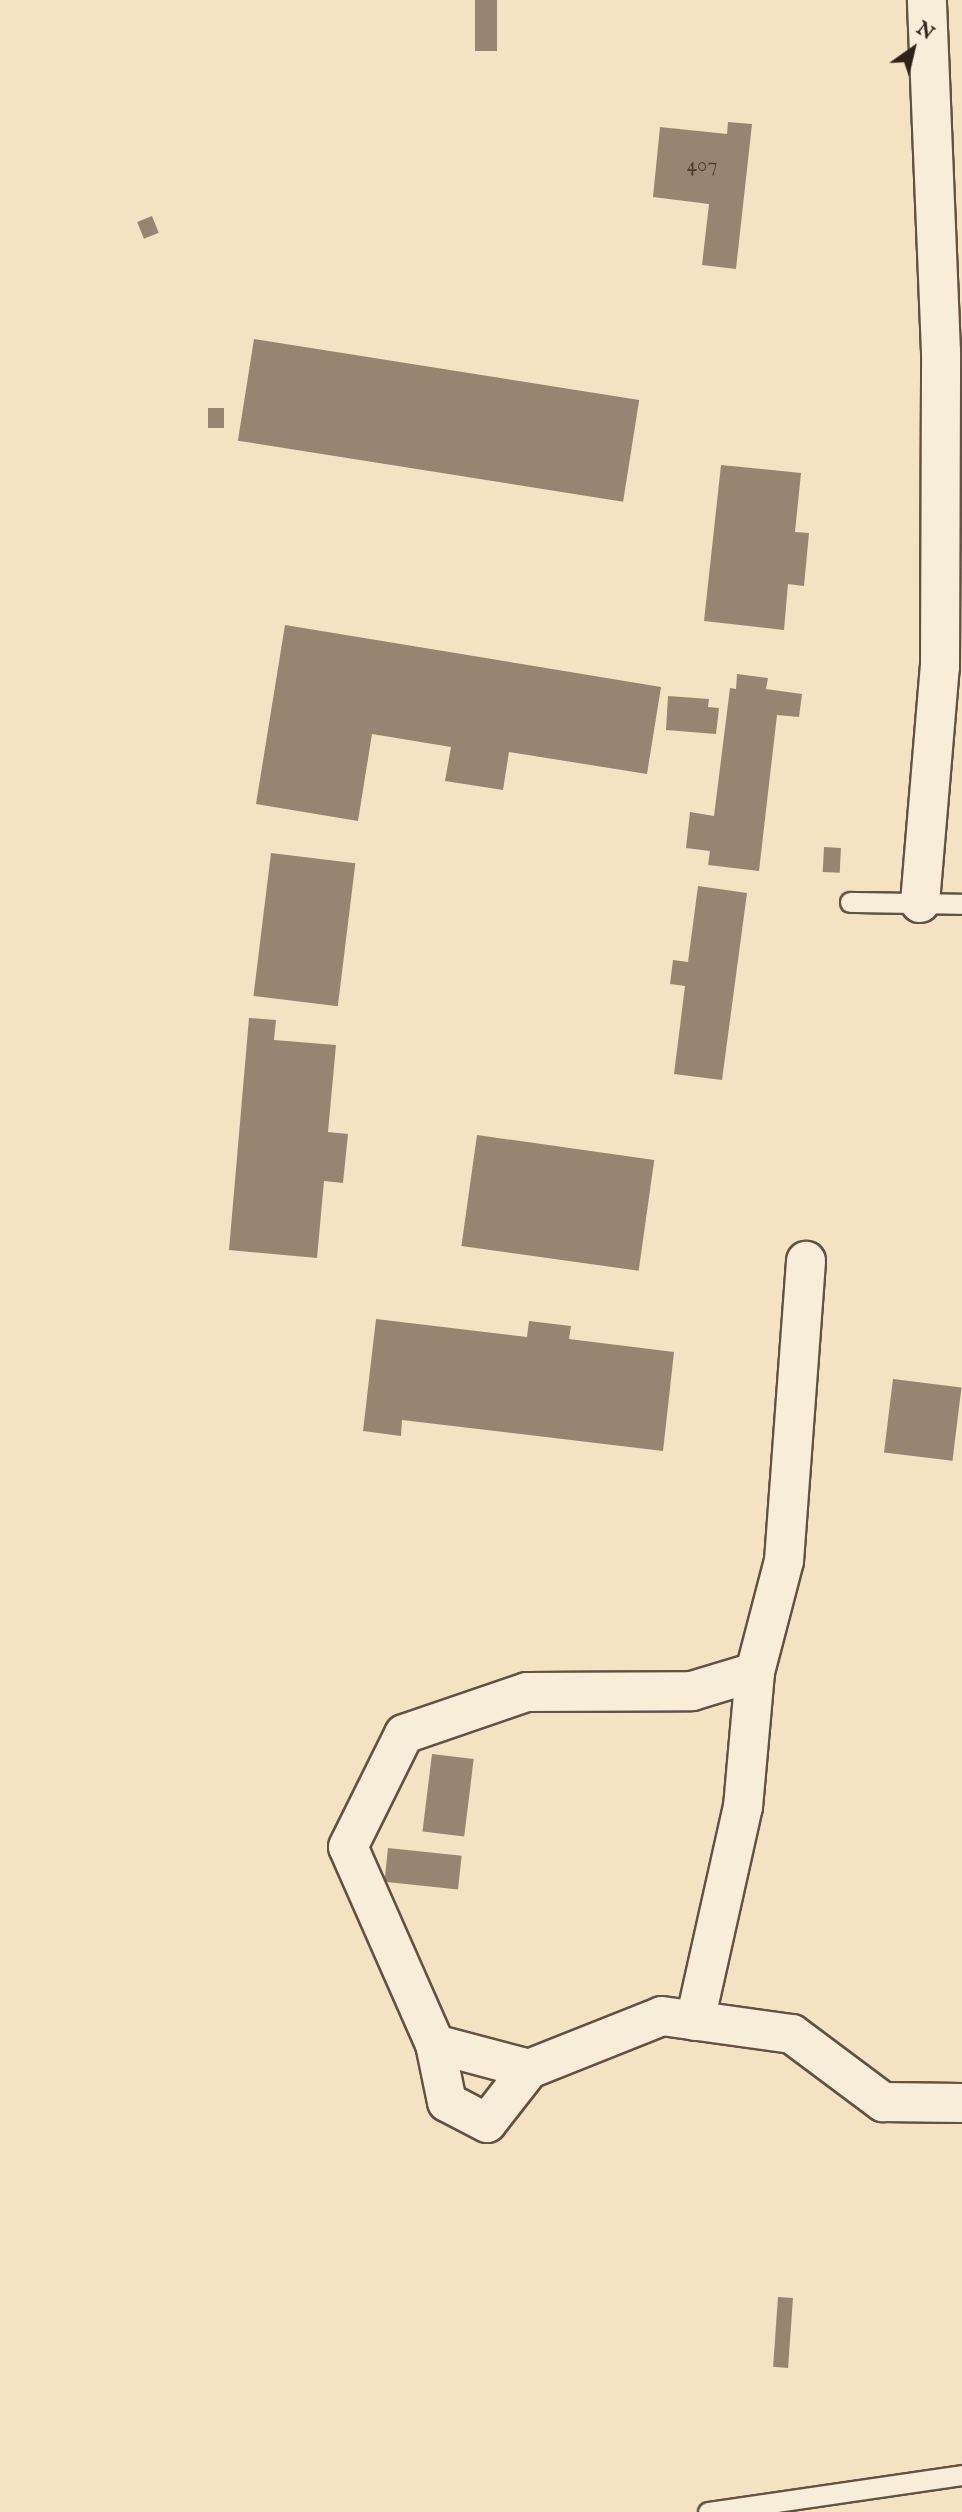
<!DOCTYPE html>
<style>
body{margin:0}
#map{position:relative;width:962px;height:2512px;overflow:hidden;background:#f3e3c3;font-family:"IM FELL English",serif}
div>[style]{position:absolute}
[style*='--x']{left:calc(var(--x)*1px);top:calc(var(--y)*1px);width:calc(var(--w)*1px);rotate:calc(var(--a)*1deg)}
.building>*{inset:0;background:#968671;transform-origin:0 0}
.roads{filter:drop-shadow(2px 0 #625244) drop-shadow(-2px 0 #625244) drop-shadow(0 2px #625244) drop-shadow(0 -2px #625244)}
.service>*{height:19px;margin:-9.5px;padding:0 9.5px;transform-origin:9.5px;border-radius:9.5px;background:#f7edd8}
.minor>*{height:38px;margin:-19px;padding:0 19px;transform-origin:19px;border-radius:19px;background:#f7edd8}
span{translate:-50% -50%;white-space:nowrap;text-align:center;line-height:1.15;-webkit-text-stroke:5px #f7edd8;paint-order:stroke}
.number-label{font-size:21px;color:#4a3b2f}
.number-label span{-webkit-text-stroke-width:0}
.north{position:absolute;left:878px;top:14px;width:70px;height:70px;-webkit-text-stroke:5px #f7edd8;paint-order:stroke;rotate:34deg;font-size:19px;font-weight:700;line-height:28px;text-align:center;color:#312219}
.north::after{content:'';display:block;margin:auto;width:24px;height:32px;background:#312219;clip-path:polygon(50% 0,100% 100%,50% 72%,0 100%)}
</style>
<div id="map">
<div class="building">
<i style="left:475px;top:0;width:22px;height:51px"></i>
<i style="clip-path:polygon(728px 122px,752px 124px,736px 269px,702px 265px,709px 204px,653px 197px,660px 127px,727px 134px)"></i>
<i style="left:152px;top:216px;width:18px;height:16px;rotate:68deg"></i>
<i style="left:254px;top:339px;width:390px;height:103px;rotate:9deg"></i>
<i style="left:208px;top:408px;width:16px;height:20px"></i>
<i style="clip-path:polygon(721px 465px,801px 473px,795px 532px,809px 533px,804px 586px,788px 584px,784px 630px,704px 621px)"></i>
<i style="clip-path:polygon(285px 625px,661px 687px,647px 774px,509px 752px,503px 790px,445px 781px,451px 747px,372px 734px,358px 821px,256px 804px)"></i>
<i style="clip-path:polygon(737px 674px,768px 678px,766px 689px,802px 694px,799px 717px,777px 715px,759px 871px,708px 865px,710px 851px,686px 848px,690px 812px,714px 816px,730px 688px,736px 689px)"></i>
<i style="clip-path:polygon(668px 696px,709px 699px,708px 707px,719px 708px,716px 734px,666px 730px)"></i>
<i style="left:824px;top:847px;width:17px;height:25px;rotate:3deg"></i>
<i style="left:271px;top:853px;width:85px;height:144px;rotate:7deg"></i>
<i style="clip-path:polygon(698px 886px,747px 893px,722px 1080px,674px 1074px,685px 986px,670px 984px,673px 960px,688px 962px)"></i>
<i style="clip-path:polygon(249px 1018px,276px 1020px,274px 1040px,336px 1045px,328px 1132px,348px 1134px,343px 1183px,324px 1181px,317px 1258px,229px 1250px)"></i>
<i style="left:477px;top:1135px;width:179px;height:112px;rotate:8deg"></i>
<i style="clip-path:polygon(376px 1319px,527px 1337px,529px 1321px,571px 1326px,569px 1339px,674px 1352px,663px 1451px,402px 1420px,401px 1436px,363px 1431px)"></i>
<i style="left:893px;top:1379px;width:69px;height:74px;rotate:7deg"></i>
<i style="left:432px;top:1754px;width:42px;height:78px;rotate:7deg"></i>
<i style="left:388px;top:1848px;width:74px;height:34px;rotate:6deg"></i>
<i style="left:778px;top:2297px;width:15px;height:70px;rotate:4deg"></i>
</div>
<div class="roads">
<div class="service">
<i style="--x:850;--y:902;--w:112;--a:1"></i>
<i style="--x:708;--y:2512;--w:257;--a:-8.3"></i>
</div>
<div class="minor">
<i style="--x:920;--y:903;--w:237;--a:-85.2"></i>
<i style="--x:940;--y:667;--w:315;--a:-89.8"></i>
<i style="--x:941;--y:352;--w:352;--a:-92.3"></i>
<i style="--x:695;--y:2021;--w:219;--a:-77.4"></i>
<i style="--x:743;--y:1807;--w:136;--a:-84.9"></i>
<i style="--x:435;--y:2044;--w:215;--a:-113.8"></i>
<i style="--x:348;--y:1847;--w:126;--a:-63.6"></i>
<i style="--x:404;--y:1734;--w:130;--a:-18.9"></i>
<i style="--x:527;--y:1692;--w:165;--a:-0.3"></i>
<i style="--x:692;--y:1691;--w:66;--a:-16.8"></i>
<i style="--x:755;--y:1672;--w:115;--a:-75.4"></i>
<i style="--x:784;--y:1561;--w:301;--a:-85.8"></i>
<i style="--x:435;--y:2044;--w:97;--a:14.9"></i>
<i style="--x:529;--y:2069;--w:68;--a:127.9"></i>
<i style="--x:487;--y:2123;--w:45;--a:-152.3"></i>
<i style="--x:447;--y:2102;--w:59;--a:-101.7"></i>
<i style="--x:529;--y:2069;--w:143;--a:-21.7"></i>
<i style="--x:662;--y:2016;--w:131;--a:7.9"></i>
<i style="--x:792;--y:2034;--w:114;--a:36.8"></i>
<i style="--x:883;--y:2102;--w:79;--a:0.7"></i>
</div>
</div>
<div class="number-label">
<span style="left:702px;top:166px">407</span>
</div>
<div class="north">N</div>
</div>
